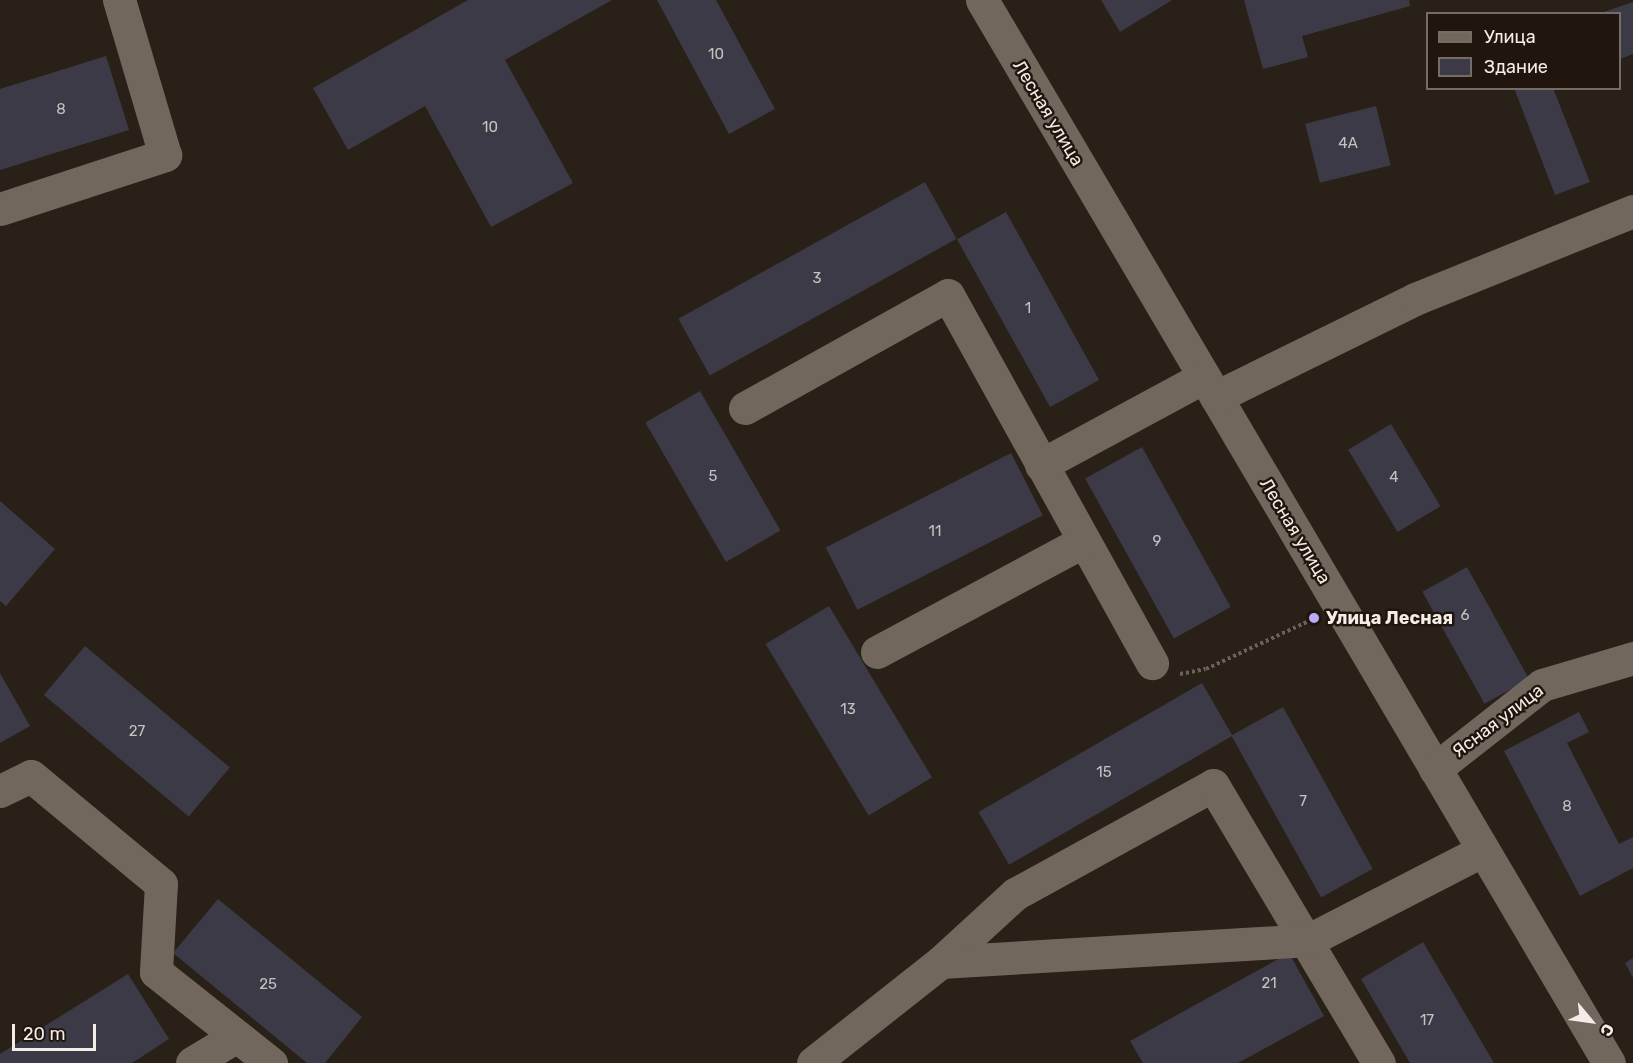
<!DOCTYPE html>
<meta charset="utf-8">
<style>
body{margin:0}
#map{position:relative;width:1633px;height:1063px;overflow:hidden;background:#292017;font-family:Rubik,sans-serif}
div>[style]{position:absolute}
[style*='--x']{left:calc(var(--x)*1px);top:calc(var(--y)*1px);width:calc(var(--w)*1px);rotate:calc(var(--a)*1deg)}
.building>*{inset:0;background:#3c3a47;transform-origin:0 0}
.path>*{height:4px;margin-top:-2px;transform-origin:0;background:repeating-linear-gradient(90deg,#6b635b 0 3px,transparent 0 6px)}
.minor>*{height:33px;margin:-16.5px;padding:0 16.5px;transform-origin:16.5px;border-radius:16.5px;background:#72675c}
.dots>*{width:16px;height:16px;translate:-50% -50%;box-sizing:border-box;border:3px solid #20160e;border-radius:50%}
span{translate:-50% -50%;white-space:nowrap;text-align:center;line-height:1.15;-webkit-text-stroke:5px #20160e;paint-order:stroke}
.number-label{font-size:15px;color:#c6c0bf}
.number-label span{-webkit-text-stroke-width:0}
.street-label{font-size:18px;color:#f4ede7}
.poi-label{font-size:18px;color:#f4ede7;font-weight:700}
.left{translate:0 -50%;text-align:left}
.legend{position:absolute;left:1426px;top:12px;width:195px;height:78px;box-sizing:border-box;background:#20160e;border:2px solid #756c65;margin:0;padding:8px 10px;list-style:none;font-size:18px;color:#f4ede7}
.legend li{display:flex;align-items:center;gap:12px;height:30px}
.legend b{width:30px;border:2px solid #756c65}
.north{position:absolute;left:1561px;top:991px;width:60px;height:60px;-webkit-text-stroke:4px #20160e;paint-order:stroke;rotate:119deg;font-size:16px;font-weight:700;line-height:24px;text-align:center;color:#f4ede7}
.north::after{content:'';display:block;margin:auto;width:21px;height:27px;background:#f4ede7;clip-path:polygon(50% 0,100% 100%,50% 72%,0 100%)}
.scale{position:absolute;left:12px;top:1024px;width:84px;height:27px;box-sizing:border-box;border:3px solid #f4ede7;border-top:0;padding-left:8px;font-size:18px;line-height:21px;white-space:nowrap;color:#f4ede7;-webkit-text-stroke:4px #20160e;paint-order:stroke}
</style>
<div id="map">
<div class="building">
<i style="clip-path:polygon(468px 0,612px 0,505px 60px,573px 183px,491px 227px,425px 106px,348px 150px,313px 88px)"></i>
<i style="clip-path:polygon(657px 0,716px 0,775px 109px,729px 134px)"></i>
<i style="clip-path:polygon(1101px 0,1172px 0,1120px 32px)"></i>
<i style="clip-path:polygon(1244px 0,1409px 0,1410px 6px,1302px 36px,1308px 57px,1263px 69px)"></i>
<i style="clip-path:polygon(1633px 2px,1633px 54px,1620px 59px,1620px 14px,1601px 13px)"></i>
<i style="clip-path:polygon(106px 56px,129px 130px,0 170px,0 89px)"></i>
<i style="clip-path:polygon(1514px 88px,1553px 88px,1590px 182px,1555px 195px)"></i>
<i style="left:1376px;top:106px;width:61px;height:73px;rotate:76deg"></i>
<i style="left:925px;top:182px;width:65px;height:282px;rotate:61deg"></i>
<i style="left:1006px;top:212px;width:192px;height:56px;rotate:61deg"></i>
<i style="left:700px;top:391px;width:161px;height:63px;rotate:60deg"></i>
<i style="left:1391px;top:424px;width:96px;height:50px;rotate:59deg"></i>
<i style="left:1142px;top:447px;width:183px;height:65px;rotate:61deg"></i>
<i style="left:1011px;top:453px;width:70px;height:208px;rotate:63deg"></i>
<i style="clip-path:polygon(0 501px,55px 549px,6px 606px,0 601px)"></i>
<i style="left:1467px;top:567px;width:128px;height:51px;rotate:61deg"></i>
<i style="left:829px;top:606px;width:200px;height:74px;rotate:59deg"></i>
<i style="left:85px;top:646px;width:189px;height:64px;rotate:40deg"></i>
<i style="clip-path:polygon(0 673px,30px 726px,0 743px)"></i>
<i style="left:1202px;top:683px;width:61px;height:258px;rotate:60deg"></i>
<i style="left:1283px;top:707px;width:185px;height:59px;rotate:61deg"></i>
<i style="clip-path:polygon(1579px 712px,1589px 732px,1567px 743px,1619px 844px,1633px 837px,1633px 868px,1580px 896px,1504px 751px)"></i>
<i style="clip-path:polygon(218px 899px,362px 1017px,325px 1063px,307px 1063px,173px 953px)"></i>
<i style="clip-path:polygon(1423px 942px,1494px 1063px,1410px 1063px,1361px 979px)"></i>
<i style="clip-path:polygon(1289px 953px,1324px 1016px,1238px 1063px,1143px 1063px,1130px 1041px)"></i>
<i style="clip-path:polygon(1633px 958px,1633px 978px,1625px 963px)"></i>
<i style="clip-path:polygon(128px 974px,169px 1039px,132px 1063px,0 1063px,0 1054px)"></i>
</div>
<div class="path">
<i style="--x:1180;--y:674;--w:26;--a:-11"></i>
<i style="--x:1206;--y:669;--w:116;--a:-25"></i>
</div>
<div class="minor">
<i style="--x:982;--y:0;--w:1234;--a:59.47"></i>
<i style="--x:0;--y:209;--w:174;--a:-18.1"></i>
<i style="--x:165;--y:155;--w:162;--a:-106.5"></i>
<i style="--x:1216;--y:397;--w:222;--a:-26.2"></i>
<i style="--x:1415;--y:299;--w:235;--a:-22"></i>
<i style="--x:745;--y:408;--w:232;--a:-29.1"></i>
<i style="--x:948;--y:295;--w:421;--a:61"></i>
<i style="--x:1041;--y:465;--w:185;--a:-28.4"></i>
<i style="--x:877;--y:652;--w:233;--a:-28.2"></i>
<i style="--x:1435;--y:769;--w:136;--a:-38.1"></i>
<i style="--x:1542;--y:685;--w:95;--a:-16.5"></i>
<i style="--x:0;--y:791;--w:34;--a:-26"></i>
<i style="--x:31;--y:776;--w:169;--a:39.7"></i>
<i style="--x:161;--y:884;--w:88;--a:93.3"></i>
<i style="--x:156;--y:972;--w:147;--a:38.4"></i>
<i style="--x:941;--y:962;--w:100;--a:-42.6"></i>
<i style="--x:1015;--y:894;--w:226;--a:-28.8"></i>
<i style="--x:1213;--y:785;--w:324;--a:59.2"></i>
<i style="--x:192;--y:1063;--w:52;--a:-31"></i>
<i style="--x:813;--y:1063;--w:163;--a:-38.3"></i>
<i style="--x:941;--y:962;--w:369;--a:-3.4"></i>
<i style="--x:1309;--y:940;--w:196;--a:-27.3"></i>
</div>
<div class="dots">
<i style="left:1314px;top:618px;background:#bbaaf6"></i>
</div>
<div class="number-label">
<span style="left:716px;top:55px">10</span>
<span style="left:61px;top:110px">8</span>
<span style="left:490px;top:128px">10</span>
<span style="left:1348px;top:144px">4А</span>
<span style="left:817px;top:279px">3</span>
<span style="left:1028px;top:309px">1</span>
<span style="left:713px;top:477px">5</span>
<span style="left:1394px;top:478px">4</span>
<span style="left:935px;top:532px">11</span>
<span style="left:1157px;top:542px">9</span>
<span style="left:1465px;top:616px">6</span>
<span style="left:848px;top:710px">13</span>
<span style="left:137px;top:732px">27</span>
<span style="left:1104px;top:773px">15</span>
<span style="left:1303px;top:802px">7</span>
<span style="left:1567px;top:807px">8</span>
<span style="left:1269px;top:984px">21</span>
<span style="left:268px;top:985px">25</span>
<span style="left:1427px;top:1021px">17</span>
</div>
<div class="street-label">
<span style="left:1048px;top:113px;rotate:59deg">Лесная улица</span>
<span style="left:1295px;top:531px;rotate:59deg">Лесная улица</span>
<span style="left:1498px;top:721px;rotate:-37deg">Ясная улица</span>
</div>
<div class="poi-label">
<span class="left" style="left:1326px;top:618px">Улица Лесная</span>
</div>
<ul class="legend">
<li><b style="height:8px;background:#72675c"></b>Улица</li>
<li><b style="height:16px;background:#3c3a47"></b>Здание</li>
</ul>
<div class="north">С</div>
<div class="scale">20 m</div>
</div>
